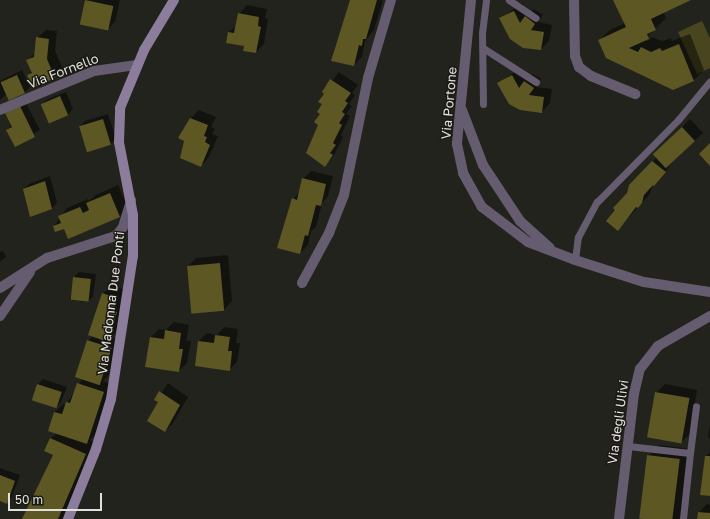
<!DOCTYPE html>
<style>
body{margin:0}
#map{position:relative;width:710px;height:519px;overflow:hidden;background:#23231d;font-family:"Golos Text",sans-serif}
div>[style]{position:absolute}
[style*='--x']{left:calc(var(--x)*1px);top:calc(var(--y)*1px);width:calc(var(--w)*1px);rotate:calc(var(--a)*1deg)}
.green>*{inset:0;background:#49451f}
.shadow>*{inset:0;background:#0007}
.building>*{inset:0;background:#5c5723;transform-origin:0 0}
.service>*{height:7px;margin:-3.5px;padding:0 3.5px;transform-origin:3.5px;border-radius:3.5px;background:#665c70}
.minor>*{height:10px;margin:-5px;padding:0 5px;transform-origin:5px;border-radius:5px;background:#665c70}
.secondary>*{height:10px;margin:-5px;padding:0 5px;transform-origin:5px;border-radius:5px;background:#8d7d9c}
span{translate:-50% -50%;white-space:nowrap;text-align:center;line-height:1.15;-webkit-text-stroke:3px #1a1914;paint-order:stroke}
.street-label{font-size:13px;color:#e1e1dd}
.scale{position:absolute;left:8px;top:493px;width:94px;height:18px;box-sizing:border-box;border:2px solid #e1e1dd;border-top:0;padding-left:5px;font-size:12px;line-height:14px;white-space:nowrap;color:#e1e1dd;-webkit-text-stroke:3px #1a1914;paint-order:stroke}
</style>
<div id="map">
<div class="green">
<i style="clip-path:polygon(702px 21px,710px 38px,710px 68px,697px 74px,678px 32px)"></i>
</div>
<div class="shadow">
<i style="clip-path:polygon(86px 0,120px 0,115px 22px,107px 30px)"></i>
<i style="clip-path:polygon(351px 0,383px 0,374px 30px,365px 41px,362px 57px,354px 65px)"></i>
<i style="clip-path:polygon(614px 0,689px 0,663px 12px,666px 18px,644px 40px,648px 41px,652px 37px,662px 41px,671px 38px,672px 41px,690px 34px,704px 70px,694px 80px,599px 40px,610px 30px,625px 23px)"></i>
<i style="clip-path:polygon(522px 3px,528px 15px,534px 9px,543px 15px,538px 22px,552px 25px,549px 41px,541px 49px,500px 19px)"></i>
<i style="clip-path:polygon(247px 5px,267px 9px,265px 18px,268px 19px,264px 44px,256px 52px,229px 32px,237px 25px,239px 14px)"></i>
<i style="clip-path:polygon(46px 30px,57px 31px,55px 51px,63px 69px,54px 77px,28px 76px,32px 71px,27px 61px,36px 52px,37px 38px)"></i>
<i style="clip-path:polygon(520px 68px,527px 80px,533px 74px,541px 79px,536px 87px,552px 89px,550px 103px,542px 112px,498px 84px)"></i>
<i style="clip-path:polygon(22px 70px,30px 87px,24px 93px,5px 95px,0 100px,0 81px)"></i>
<i style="clip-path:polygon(339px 72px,358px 85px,352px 93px,355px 95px,349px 104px,352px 106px,346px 114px,350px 116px,341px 135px,343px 137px,333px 157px,325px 165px,319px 124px,326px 93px,323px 92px)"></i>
<i style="clip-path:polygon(66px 92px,73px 109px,68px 115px,42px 104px,48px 99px)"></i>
<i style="clip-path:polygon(25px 101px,40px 130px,15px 145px,7px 130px,12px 125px,6px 113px)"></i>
<i style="clip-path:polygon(199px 110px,216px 117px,211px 127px,215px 129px,212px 134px,218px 136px,209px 157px,201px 166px,191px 118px)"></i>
<i style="clip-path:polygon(108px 114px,116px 139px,110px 144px,80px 126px,85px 121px)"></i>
<i style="clip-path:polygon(690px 119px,703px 133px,672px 162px,662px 177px,652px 186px,650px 194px,618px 229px,630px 186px,657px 157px,663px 146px)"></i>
<i style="clip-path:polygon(311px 171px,333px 176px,328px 196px,322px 203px,316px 227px,311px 231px,308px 245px,300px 253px,293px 199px,300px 192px,303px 179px)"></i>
<i style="clip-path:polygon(50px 176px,57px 203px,52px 208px,24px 189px,29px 184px)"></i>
<i style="clip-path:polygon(118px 185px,128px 208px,120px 216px,68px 237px,64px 228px,54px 226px,67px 208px,88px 199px,89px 201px,96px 195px)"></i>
<i style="clip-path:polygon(3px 251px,6px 257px,0 262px,0 252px)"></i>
<i style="clip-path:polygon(228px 255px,232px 301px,224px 310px,188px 266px,196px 258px)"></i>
<i style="clip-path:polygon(79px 272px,96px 274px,93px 297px,87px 302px,70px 300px,74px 277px)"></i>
<i style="clip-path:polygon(111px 285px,125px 290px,125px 304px,116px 332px,111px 337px,119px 340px,109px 375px,103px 381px,112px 384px,95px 435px,90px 440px,96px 443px,63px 519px,25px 519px,54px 454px,51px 438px,57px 433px,49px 431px,55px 412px,63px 404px,66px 405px,83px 378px,88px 341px,93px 336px,103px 294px)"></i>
<i style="clip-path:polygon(174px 322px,189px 325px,186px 341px,191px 341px,187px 363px,179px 371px,151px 337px,159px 329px,166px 330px)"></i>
<i style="clip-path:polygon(224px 327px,238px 329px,236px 343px,240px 343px,237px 362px,229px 370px,199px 341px,207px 333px,217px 335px)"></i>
<i style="clip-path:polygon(43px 379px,67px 387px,61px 402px,56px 408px,38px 384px)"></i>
<i style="clip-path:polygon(168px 383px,188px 397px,173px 423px,165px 431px,159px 401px,156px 400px)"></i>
<i style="clip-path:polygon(665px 384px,697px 390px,690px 434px,681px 442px,656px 393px)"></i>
<i style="clip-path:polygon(710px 425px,710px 438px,708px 438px)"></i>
<i style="clip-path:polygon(659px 445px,690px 449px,682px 519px,641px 519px,648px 456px)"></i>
<i style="clip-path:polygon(710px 452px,710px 495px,706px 456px)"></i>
<i style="clip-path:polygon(0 468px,20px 475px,12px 497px,7px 503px,0 500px)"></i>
<i style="clip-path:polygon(707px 504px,710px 505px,710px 519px,698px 519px,699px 512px)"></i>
</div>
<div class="building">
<i style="left:85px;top:0;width:29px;height:25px;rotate:12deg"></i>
<i style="clip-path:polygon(350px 0,377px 0,366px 39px,363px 39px,362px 46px,359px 45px,354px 66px,331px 61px)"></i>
<i style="clip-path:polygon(613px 0,691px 0,651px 19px,656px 30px,647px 34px,649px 39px,629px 48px,638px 52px,641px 47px,651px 52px,660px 48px,662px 51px,679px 44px,694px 81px,673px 90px,606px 58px,598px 40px,626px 27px)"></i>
<i style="clip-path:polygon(514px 11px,520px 23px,525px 16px,535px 24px,531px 30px,544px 32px,541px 50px,523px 48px,510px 39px,499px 18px)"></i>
<i style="clip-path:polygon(238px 13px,259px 17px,258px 26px,261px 27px,256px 53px,243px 51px,244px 46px,226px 43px,228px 32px,234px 33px)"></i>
<i style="clip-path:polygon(36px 37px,49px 39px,47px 59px,55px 78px,32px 88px,27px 75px,32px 73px,26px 60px,34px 57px)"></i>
<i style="left:17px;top:75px;width:20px;height:18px;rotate:66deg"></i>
<i style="clip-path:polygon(512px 75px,519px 88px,524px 81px,534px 88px,529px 95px,544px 97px,542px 113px,520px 110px,509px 104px,497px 83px)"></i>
<i style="clip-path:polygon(330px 79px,351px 93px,345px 101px,348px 103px,342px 112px,345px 114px,339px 123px,342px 125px,333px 143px,336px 145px,330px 153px,333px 155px,325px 167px,306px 153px,318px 125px,314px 122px,320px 114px,317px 112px,322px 104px,318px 102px,324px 94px,322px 92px)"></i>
<i style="left:60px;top:96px;width:21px;height:21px;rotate:67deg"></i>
<i style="clip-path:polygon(20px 106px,35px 137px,15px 147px,6px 130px,12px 127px,5px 113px)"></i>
<i style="clip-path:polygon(190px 118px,208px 125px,204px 136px,207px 137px,205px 142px,210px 145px,201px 167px,180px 158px,184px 141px,178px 138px)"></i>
<i style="left:103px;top:119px;width:27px;height:25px;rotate:73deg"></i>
<i style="left:682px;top:127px;width:19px;height:40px;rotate:47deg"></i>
<i style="clip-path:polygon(710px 143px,710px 166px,699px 154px)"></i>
<i style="clip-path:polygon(652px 161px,666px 172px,654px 186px,653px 185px,644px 195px,642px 203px,638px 208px,636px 207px,618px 231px,606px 221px,615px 210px,613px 208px,627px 193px,629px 185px)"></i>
<i style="clip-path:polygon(302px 178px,326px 184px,321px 206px,316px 205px,308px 236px,305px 235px,300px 254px,277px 248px,292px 198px,297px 200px)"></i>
<i style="clip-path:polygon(45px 181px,52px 209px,30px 217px,23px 189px)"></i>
<i style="clip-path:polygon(110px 193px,120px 217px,68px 239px,64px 229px,55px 232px,53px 226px,61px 223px,58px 216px,80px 207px,83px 213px,89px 210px,86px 203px)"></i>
<i style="left:220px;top:263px;width:48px;height:33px;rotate:85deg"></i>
<i style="left:73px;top:277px;width:18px;height:23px;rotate:6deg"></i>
<i style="clip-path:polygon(102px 293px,117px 298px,113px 311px,117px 312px,108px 342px,88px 335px)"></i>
<i style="clip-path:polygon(165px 330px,181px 333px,179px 349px,183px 349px,179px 372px,145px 367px,150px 337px,164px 339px)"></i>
<i style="clip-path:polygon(215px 335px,230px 337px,228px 351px,232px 351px,230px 371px,195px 366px,198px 341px,214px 343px)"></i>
<i style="left:87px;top:340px;width:26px;height:39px;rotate:18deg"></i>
<i style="clip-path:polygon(77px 383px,104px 392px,87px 444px,48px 431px,54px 412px,62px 414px,66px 402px,70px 403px)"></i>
<i style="left:37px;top:384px;width:26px;height:17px;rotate:18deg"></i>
<i style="clip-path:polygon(159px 391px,180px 405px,165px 432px,147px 421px,158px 402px,154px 400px)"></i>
<i style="left:655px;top:392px;width:35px;height:46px;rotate:10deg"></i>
<i style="clip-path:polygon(50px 438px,86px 454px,58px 519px,22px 519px,53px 455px,44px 451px)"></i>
<i style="left:647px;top:455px;width:33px;height:64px;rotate:7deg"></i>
<i style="clip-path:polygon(705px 456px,710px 456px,710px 496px,700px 495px)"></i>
<i style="clip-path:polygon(0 475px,15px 481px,7px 504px,0 501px)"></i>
<i style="clip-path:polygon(698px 512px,710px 513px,710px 519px,697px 519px)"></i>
</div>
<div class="service">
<i style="--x:509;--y:0;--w:32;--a:34"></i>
<i style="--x:483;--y:48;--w:63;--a:32.7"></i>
<i style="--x:483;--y:104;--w:71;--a:-90.8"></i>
<i style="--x:482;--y:33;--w:33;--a:-83"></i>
<i style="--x:575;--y:260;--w:23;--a:-83"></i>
<i style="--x:578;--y:237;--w:40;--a:-62"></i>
<i style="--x:597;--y:202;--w:115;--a:-45.4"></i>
<i style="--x:678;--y:120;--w:50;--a:-50.6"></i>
<i style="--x:628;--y:446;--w:62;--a:6.4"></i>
<i style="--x:690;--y:453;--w:66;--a:96.1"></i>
<i style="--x:690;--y:453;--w:47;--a:-82.7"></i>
</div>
<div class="minor">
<i style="--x:471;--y:0;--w:145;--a:95.6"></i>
<i style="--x:457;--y:144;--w:30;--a:78"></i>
<i style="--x:463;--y:173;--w:39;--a:61"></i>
<i style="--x:482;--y:207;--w:58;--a:37.3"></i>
<i style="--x:528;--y:242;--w:50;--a:21"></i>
<i style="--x:575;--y:260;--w:72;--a:17.7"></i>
<i style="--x:644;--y:282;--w:67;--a:8.6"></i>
<i style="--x:574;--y:0;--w:56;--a:89"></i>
<i style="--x:575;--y:56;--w:12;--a:70"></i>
<i style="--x:579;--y:67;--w:15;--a:37"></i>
<i style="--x:591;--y:76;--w:48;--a:22.2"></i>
<i style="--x:0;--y:110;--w:102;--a:-22.5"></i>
<i style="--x:94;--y:71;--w:42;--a:-8.1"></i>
<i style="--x:462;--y:110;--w:59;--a:69.1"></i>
<i style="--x:483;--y:165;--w:67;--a:56.5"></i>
<i style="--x:520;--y:221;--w:40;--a:42"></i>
<i style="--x:302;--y:283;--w:57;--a:-61.6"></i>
<i style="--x:329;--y:233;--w:41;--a:-68.5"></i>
<i style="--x:344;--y:195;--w:119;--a:-78.4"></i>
<i style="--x:368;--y:78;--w:81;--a:-73.6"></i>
<i style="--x:0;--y:288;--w:56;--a:-32.6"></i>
<i style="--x:47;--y:258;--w:72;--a:-17.7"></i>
<i style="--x:116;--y:236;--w:11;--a:-52"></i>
<i style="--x:123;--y:227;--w:28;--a:-73"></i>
<i style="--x:0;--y:316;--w:53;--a:-55.7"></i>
<i style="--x:619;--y:519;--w:126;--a:-83.2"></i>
<i style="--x:634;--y:394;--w:26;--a:-77"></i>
<i style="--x:640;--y:369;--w:29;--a:-52"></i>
<i style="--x:658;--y:346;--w:60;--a:-30"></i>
</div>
<div class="secondary">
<i style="--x:68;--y:519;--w:75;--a:-68.2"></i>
<i style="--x:96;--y:449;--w:52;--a:-73.3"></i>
<i style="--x:111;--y:399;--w:145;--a:-81.3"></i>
<i style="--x:133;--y:256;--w:41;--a:-90"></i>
<i style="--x:133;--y:215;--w:74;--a:-100.9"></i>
<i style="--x:119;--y:142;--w:34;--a:-88"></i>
<i style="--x:120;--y:108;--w:63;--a:-67.5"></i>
<i style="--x:144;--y:50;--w:58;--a:-59"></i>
</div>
<div class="street-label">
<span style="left:63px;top:71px;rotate:-21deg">Via Fornello</span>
<span style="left:449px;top:103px;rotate:-85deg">Via Portone</span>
<span style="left:111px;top:303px;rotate:-83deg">Via Madonna Due Ponti</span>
<span style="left:618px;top:422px;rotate:-82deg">Via degli Ulivi</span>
</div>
<div class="scale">50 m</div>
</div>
